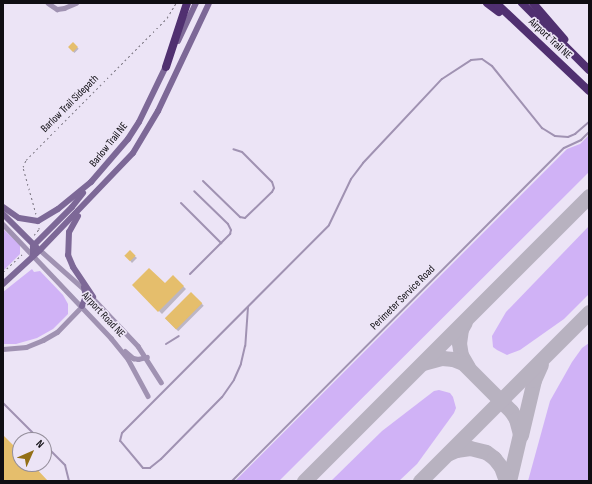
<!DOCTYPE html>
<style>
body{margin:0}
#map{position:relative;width:592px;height:484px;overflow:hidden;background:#ece4f6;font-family:"Sofia Sans Condensed",sans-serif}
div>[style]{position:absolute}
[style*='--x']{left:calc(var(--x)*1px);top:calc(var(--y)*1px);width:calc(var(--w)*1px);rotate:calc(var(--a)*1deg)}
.green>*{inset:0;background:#d0b2f6}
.shadow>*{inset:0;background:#0003;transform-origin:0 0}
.taxiway>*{height:15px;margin:-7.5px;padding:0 7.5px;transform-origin:7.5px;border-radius:7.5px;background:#b8b2c0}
.building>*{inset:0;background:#e5be6c;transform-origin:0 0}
.path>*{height:1px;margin-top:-0.5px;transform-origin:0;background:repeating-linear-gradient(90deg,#7c7783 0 2px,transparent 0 5px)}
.service>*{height:2px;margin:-1px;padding:0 1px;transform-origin:1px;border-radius:1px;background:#a092b2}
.minor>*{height:4.5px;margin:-2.25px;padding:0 2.25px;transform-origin:2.25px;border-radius:2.25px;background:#a092b2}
.secondary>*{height:6px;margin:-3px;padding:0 3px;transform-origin:3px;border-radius:3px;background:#7d6897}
.motorway>*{height:8px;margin:-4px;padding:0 4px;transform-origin:4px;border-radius:4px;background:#503070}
span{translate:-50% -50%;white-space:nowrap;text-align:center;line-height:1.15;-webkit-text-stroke:3.5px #ece4f6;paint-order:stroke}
.street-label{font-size:11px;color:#100e13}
.frame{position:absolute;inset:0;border:4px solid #100e13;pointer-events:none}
.north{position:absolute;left:12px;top:432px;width:40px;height:40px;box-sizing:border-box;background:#ece4f6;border:1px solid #948e9b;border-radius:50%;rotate:45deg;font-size:11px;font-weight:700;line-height:16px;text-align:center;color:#100e13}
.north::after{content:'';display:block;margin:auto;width:14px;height:18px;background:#936f16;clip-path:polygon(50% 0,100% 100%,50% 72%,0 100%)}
</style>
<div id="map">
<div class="green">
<i style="clip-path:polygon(589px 135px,589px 172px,279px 481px,235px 481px,567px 149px,580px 144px)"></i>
<i style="clip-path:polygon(589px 226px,589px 294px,564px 319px,520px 350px,507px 355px,497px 350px,493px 347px,492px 336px,506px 312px)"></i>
<i style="clip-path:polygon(3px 229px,20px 245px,20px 254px,3px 271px)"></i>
<i style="clip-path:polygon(32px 269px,34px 272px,40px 271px,63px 295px,68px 304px,68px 314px,53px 329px,37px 338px,16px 344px,3px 344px,3px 292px)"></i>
<i style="clip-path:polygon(589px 343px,589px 481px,528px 481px,550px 401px,572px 362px,582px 348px)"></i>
<i style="clip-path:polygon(439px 390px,450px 393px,453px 397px,456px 408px,454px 413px,417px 464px,399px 481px,331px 481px,382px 431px,434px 391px)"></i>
</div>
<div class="shadow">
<i style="left:73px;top:43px;width:8px;height:6px;rotate:45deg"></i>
<i style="clip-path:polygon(130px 252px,137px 258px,132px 263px,126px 256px)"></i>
<i style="clip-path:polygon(173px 276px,186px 289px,162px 314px,133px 285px,165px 285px)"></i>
<i style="left:191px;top:293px;width:18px;height:36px;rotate:45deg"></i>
</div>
<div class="taxiway">
<i style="--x:465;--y:322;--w:8;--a:120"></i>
<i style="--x:461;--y:329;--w:14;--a:98"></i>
<i style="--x:459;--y:343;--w:12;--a:81"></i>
<i style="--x:461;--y:355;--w:14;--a:60"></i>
<i style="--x:423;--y:363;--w:20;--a:-15"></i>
<i style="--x:442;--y:358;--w:11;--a:5"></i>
<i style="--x:453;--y:359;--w:11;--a:22"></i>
<i style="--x:463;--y:363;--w:68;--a:45"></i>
<i style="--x:511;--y:411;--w:9;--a:58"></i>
<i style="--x:516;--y:419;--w:16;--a:75"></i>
<i style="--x:520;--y:434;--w:48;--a:103.2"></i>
<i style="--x:521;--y:435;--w:57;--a:-76.7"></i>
<i style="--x:534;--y:380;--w:17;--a:-66"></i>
<i style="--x:449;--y:453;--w:8;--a:-23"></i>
<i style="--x:456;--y:450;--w:14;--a:-8"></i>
<i style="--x:470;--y:448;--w:16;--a:14"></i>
<i style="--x:486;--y:452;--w:10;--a:37"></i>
<i style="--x:494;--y:458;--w:11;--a:52"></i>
<i style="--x:501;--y:467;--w:15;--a:70"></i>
<i style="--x:304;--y:481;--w:403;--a:-45"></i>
<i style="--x:420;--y:481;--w:239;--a:-45"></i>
</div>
<div class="building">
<i style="left:73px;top:42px;width:7px;height:7px;rotate:45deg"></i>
<i style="left:130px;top:250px;width:8px;height:8px;rotate:45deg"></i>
<i style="clip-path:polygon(149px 268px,165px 283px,173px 275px,184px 286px,158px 312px,132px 285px)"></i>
<i style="left:191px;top:292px;width:16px;height:37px;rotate:45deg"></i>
<i style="clip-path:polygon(3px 435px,20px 452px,20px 464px,32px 464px,48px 481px,3px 481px)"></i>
</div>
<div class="path">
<i style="--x:36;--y:214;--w:49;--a:-105.5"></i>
<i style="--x:23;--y:167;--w:8;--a:-67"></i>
<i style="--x:26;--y:160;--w:200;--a:-45.2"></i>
<i style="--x:167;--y:18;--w:17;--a:-59"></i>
<i style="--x:34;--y:235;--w:8;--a:-50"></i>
<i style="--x:39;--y:229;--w:2;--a:-90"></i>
<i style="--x:3;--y:272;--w:26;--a:-43"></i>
</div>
<div class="service">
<i style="--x:203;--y:181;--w:52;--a:44.2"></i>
<i style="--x:240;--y:217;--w:5;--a:11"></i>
<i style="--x:245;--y:218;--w:37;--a:-44"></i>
<i style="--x:272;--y:192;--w:4;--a:-63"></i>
<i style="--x:274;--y:188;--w:6;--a:-108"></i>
<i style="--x:272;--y:182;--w:42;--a:-135"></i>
<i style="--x:242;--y:152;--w:9;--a:-162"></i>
<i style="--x:181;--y:203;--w:57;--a:45"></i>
<i style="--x:190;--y:274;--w:57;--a:-45"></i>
<i style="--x:230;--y:234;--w:4;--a:-76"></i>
<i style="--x:231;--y:230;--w:7;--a:-117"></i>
<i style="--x:228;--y:224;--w:47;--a:-135.9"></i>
<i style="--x:248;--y:307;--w:39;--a:94"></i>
<i style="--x:245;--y:346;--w:18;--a:103"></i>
<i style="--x:241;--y:364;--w:17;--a:114"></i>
<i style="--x:234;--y:380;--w:21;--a:125"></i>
<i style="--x:222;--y:397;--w:87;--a:134.5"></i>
<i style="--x:161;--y:459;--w:14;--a:141"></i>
<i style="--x:150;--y:468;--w:7;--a:180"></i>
<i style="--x:143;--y:468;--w:35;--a:-130"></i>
<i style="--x:120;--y:441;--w:8;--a:-76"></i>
<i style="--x:122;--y:433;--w:293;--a:-45.1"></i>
<i style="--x:329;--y:225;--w:51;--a:-64.4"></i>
<i style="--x:351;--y:179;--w:20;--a:-53"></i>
<i style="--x:363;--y:163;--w:115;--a:-46.8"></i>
<i style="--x:442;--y:79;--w:35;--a:-33"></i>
<i style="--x:471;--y:60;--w:11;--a:-5"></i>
<i style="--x:482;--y:59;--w:12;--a:35"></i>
<i style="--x:492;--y:66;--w:80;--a:51.1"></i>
<i style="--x:542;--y:128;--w:15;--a:32"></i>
<i style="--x:555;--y:136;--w:13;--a:4"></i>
<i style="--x:568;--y:137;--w:8;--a:-23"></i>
<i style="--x:575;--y:134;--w:18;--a:-41"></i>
<i style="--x:166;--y:344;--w:15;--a:-32"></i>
<i style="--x:3;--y:403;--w:52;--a:45"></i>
<i style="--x:44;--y:444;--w:30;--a:45"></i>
<i style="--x:65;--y:465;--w:16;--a:76"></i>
<i style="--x:232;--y:481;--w:470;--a:-45.1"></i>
<i style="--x:564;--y:148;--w:19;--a:-25"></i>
<i style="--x:581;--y:140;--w:11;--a:-45"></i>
</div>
<div class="minor">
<i style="--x:48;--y:3;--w:11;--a:34"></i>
<i style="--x:57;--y:9;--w:7;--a:-8"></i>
<i style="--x:64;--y:8;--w:13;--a:-23"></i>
<i style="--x:3;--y:224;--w:157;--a:46.5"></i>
<i style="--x:111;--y:338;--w:27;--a:51"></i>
<i style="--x:128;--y:359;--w:42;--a:61.6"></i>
<i style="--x:40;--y:250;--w:60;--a:41.6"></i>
<i style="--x:90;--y:295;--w:70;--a:46.7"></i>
<i style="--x:138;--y:346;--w:43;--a:57.4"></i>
<i style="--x:3;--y:349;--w:23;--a:-5"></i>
<i style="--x:26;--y:347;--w:18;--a:-22"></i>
<i style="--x:43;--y:340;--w:16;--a:-30"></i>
<i style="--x:57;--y:332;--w:36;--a:-46"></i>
<i style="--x:125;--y:351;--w:11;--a:41"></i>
<i style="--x:133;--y:358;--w:5;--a:11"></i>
<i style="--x:138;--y:359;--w:9;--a:-13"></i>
</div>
<div class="secondary">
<i style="--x:178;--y:41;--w:42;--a:-64.7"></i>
<i style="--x:3;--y:207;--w:19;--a:35"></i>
<i style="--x:19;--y:218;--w:19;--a:9"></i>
<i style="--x:38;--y:221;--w:23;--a:-31"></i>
<i style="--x:58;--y:209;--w:43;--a:-39.3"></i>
<i style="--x:91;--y:182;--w:57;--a:-49.3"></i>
<i style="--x:128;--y:139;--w:20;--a:-57"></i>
<i style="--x:139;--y:122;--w:64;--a:-64.2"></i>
<i style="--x:3;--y:214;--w:48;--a:45"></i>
<i style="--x:78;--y:216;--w:18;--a:119"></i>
<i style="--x:69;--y:232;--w:23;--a:92"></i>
<i style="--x:68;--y:255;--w:13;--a:67"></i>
<i style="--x:73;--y:267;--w:36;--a:56"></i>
<i style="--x:33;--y:255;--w:9;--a:-90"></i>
<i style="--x:33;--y:246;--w:55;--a:-45"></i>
<i style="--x:72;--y:207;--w:18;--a:-52"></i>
<i style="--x:3;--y:284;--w:50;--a:-42.6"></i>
<i style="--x:40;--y:250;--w:134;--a:-46.2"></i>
<i style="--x:133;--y:153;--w:49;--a:-59.2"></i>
<i style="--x:158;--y:111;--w:119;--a:-64.7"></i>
<i style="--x:82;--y:306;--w:11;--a:-68"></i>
<i style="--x:86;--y:296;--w:9;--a:-103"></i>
</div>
<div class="motorway">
<i style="--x:487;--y:3;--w:15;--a:37"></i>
<i style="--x:496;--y:3;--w:128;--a:43.4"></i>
<i style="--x:522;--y:3;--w:95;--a:45"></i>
<i style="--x:533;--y:3;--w:48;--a:49.3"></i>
<i style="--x:166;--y:67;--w:67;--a:-71.8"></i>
</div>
<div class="street-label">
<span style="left:550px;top:39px;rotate:43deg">Airport Trail NE</span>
<span style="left:70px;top:104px;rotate:-45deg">Barlow Trail Sidepath</span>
<span style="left:109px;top:145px;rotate:-51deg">Barlow Trail NE</span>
<span style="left:403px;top:298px;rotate:-45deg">Perimeter Service Road</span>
<span style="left:103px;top:315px;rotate:47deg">Airport Road NE</span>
</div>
<div class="frame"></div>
<div class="north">N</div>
</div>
